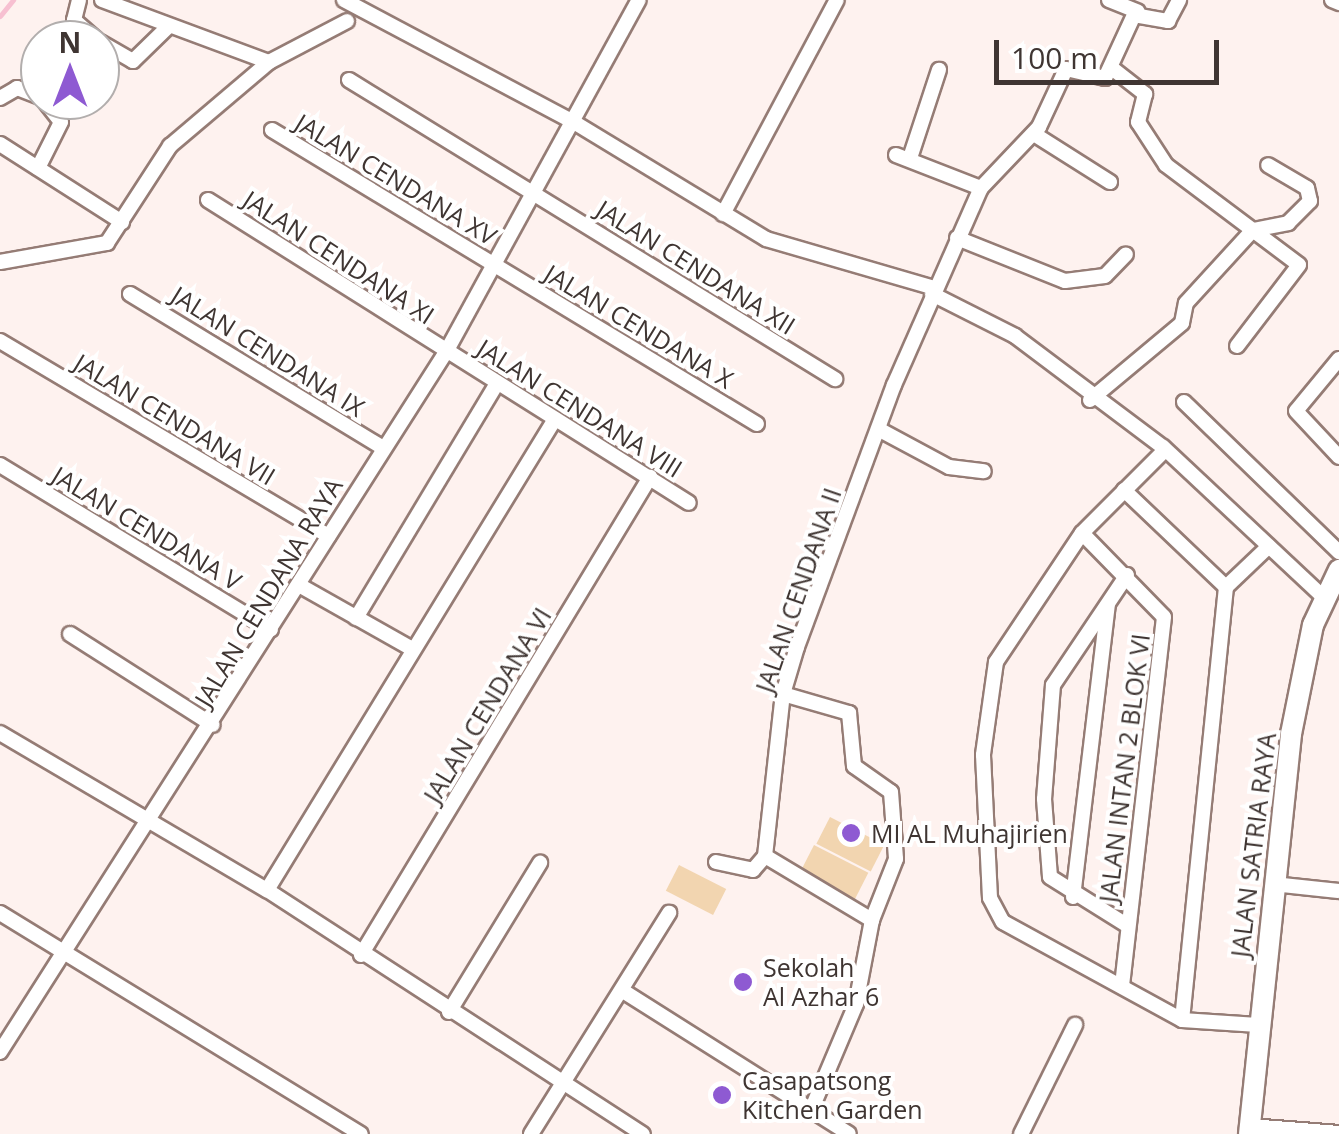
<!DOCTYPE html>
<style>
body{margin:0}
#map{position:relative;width:1339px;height:1134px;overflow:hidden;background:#fef2ef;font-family:"Open Sans",sans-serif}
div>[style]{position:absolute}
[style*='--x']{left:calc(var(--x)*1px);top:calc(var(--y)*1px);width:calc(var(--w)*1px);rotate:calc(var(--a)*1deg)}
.green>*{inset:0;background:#f2d5b0;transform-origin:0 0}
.stream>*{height:5px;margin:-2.5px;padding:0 2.5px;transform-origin:2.5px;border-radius:2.5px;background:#f7c0d1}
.roads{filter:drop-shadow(2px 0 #957c75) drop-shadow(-2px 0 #957c75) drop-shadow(0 2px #957c75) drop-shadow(0 -2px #957c75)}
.street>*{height:14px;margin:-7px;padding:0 7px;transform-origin:7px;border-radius:7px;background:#fff}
.secondary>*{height:20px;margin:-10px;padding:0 10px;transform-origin:10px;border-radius:10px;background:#fff}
.dots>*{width:28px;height:28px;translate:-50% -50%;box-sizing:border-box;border:5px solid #fff;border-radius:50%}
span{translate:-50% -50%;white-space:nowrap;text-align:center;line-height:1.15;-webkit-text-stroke:8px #fff;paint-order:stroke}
.street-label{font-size:25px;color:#3f3532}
.poi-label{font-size:25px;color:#3f3532}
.left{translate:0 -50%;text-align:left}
.north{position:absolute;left:20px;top:20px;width:100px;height:100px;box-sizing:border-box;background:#fff;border:2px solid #b2aead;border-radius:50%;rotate:0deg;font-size:28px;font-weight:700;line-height:40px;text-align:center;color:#3f3532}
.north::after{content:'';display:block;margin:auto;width:35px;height:45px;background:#8e5ad2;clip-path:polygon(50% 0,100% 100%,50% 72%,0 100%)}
.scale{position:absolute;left:994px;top:40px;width:225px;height:45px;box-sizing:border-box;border:5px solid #3f3532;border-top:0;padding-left:12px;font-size:30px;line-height:35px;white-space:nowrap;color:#3f3532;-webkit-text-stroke:8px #fff;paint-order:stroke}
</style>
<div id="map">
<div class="green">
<i style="left:830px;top:817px;width:61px;height:30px;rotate:27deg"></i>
<i style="left:814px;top:845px;width:61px;height:30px;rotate:27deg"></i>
<i style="left:679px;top:865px;width:53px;height:29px;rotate:27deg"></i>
</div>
<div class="stream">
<i style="--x:0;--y:16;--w:21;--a:-51"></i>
</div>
<div class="roads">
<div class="street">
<i style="--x:79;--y:0;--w:21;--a:104"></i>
<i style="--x:74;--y:20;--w:30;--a:41"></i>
<i style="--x:102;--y:0;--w:178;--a:20.4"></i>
<i style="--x:344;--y:0;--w:258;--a:28"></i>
<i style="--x:572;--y:121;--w:227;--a:31.3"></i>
<i style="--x:766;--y:239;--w:176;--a:16.2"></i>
<i style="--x:1109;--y:0;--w:31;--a:22"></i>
<i style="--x:1332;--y:0;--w:8;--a:23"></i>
<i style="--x:100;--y:42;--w:38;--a:30"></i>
<i style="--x:133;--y:61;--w:49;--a:-44.2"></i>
<i style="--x:1113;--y:69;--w:41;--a:38"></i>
<i style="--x:1145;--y:94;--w:29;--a:104"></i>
<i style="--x:1138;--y:122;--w:51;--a:56.9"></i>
<i style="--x:1166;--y:165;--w:166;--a:36.9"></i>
<i style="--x:1299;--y:265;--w:102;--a:127.4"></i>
<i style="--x:349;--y:80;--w:571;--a:31.6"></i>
<i style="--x:0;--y:98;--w:20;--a:-30"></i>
<i style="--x:17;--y:88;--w:25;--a:21"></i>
<i style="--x:272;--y:130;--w:567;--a:31.22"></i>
<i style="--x:1034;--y:134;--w:90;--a:32.3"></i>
<i style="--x:0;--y:144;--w:145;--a:32.6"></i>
<i style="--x:896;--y:155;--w:91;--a:21.2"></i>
<i style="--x:910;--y:158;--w:93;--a:-71.8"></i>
<i style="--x:38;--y:168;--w:51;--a:-63.4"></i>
<i style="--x:61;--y:122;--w:28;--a:-128"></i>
<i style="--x:208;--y:200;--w:568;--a:32.21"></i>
<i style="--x:723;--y:214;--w:242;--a:-62"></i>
<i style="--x:957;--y:238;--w:116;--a:21.7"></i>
<i style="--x:1065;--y:281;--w:40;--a:-7.1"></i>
<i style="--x:1105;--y:276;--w:30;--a:-46"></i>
<i style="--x:0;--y:262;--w:109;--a:-10.1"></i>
<i style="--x:107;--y:243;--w:116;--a:-57"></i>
<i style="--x:170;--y:146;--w:130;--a:-40.3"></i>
<i style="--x:269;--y:62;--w:88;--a:-27.7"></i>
<i style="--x:130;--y:294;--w:296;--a:31.3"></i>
<i style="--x:932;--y:294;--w:93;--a:26.8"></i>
<i style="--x:1015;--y:336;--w:185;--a:36.9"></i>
<i style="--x:1163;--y:447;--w:218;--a:43.1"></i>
<i style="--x:0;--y:341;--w:382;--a:30.7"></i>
<i style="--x:1339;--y:359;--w:67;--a:129.6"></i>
<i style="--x:1296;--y:411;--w:63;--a:46.9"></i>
<i style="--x:1090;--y:400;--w:120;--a:-39.9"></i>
<i style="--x:1182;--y:323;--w:20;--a:-79"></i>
<i style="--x:1186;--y:303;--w:99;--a:-47.5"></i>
<i style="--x:1253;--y:230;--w:36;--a:-11"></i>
<i style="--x:1288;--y:223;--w:31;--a:-45"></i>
<i style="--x:1310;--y:201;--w:13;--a:-103"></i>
<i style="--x:1307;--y:188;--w:45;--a:-149.5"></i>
<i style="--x:1184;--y:402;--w:216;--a:44.1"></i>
<i style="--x:880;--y:430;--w:78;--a:28.2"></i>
<i style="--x:949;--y:467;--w:35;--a:7"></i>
<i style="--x:1165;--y:450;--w:117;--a:135"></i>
<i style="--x:1082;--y:533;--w:155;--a:123.7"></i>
<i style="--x:996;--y:662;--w:94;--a:98"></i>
<i style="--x:983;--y:755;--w:143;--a:87.2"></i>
<i style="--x:990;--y:898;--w:27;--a:62"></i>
<i style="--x:1003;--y:922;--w:204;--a:28.7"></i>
<i style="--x:1182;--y:1020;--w:76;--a:3.8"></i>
<i style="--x:0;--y:465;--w:317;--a:31.3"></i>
<i style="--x:1124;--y:490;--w:141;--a:43.6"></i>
<i style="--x:1226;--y:587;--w:435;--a:95.8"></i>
<i style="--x:1082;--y:533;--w:117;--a:45.7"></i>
<i style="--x:1164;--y:617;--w:369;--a:96.5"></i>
<i style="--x:1127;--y:575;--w:133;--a:123.9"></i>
<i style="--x:1053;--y:685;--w:114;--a:94.5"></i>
<i style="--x:1044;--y:799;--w:78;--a:85.6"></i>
<i style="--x:1050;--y:877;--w:92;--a:32.1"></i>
<i style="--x:299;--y:585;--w:130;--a:29.5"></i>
<i style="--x:1226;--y:587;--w:59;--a:-43.6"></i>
<i style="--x:356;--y:618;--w:274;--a:-59"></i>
<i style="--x:70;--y:634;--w:169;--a:32.5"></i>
<i style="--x:783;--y:694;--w:69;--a:16.1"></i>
<i style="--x:849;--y:713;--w:53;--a:84.6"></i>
<i style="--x:854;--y:766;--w:45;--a:35.1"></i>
<i style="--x:891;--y:792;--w:67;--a:85.7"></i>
<i style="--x:896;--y:859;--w:66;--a:111.5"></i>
<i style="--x:0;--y:733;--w:310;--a:30.5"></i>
<i style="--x:267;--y:890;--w:448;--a:33"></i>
<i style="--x:765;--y:856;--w:125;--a:30.9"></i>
<i style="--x:872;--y:920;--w:86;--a:100.8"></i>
<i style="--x:856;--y:1004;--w:113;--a:112.9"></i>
<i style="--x:716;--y:862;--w:38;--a:12"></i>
<i style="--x:753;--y:870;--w:18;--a:-49"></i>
<i style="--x:765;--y:856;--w:163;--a:-83.7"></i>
<i style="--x:783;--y:694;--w:49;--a:-73.4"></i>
<i style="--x:797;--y:647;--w:279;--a:-69.7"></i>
<i style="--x:894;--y:385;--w:215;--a:-66.2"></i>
<i style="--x:981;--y:188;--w:84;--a:-46.4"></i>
<i style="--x:1039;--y:127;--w:64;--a:-65"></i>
<i style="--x:1066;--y:69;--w:40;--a:13"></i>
<i style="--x:1105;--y:78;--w:69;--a:-65.3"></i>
<i style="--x:1134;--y:15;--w:35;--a:10"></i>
<i style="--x:1168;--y:21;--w:24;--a:-62"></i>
<i style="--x:1273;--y:884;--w:66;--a:6.1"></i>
<i style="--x:267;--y:890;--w:552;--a:-58.56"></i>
<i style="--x:1073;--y:897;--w:294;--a:-83.2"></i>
<i style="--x:0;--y:913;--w:423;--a:31.5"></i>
<i style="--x:361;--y:955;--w:559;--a:-58.84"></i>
<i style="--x:623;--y:991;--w:267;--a:32.3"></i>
<i style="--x:449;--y:1012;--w:175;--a:-58.6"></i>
<i style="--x:0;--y:1052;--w:830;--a:-57.5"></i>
<i style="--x:446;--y:352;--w:401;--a:-61.3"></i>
<i style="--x:1250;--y:1126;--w:89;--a:4.5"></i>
<i style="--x:531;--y:1134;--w:261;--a:-58"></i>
<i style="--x:1021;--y:1134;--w:122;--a:-63.6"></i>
</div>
<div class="secondary">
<i style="--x:1249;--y:1134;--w:402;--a:-84"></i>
<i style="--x:1291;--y:734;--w:111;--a:-78.6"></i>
<i style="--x:1313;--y:625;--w:61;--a:-64.7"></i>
</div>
</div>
<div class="dots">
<i style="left:851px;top:833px;background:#8e5ad2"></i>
<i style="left:743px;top:982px;background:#8e5ad2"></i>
<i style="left:722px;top:1095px;background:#8e5ad2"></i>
</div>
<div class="street-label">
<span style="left:396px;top:179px;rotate:31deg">JALAN CENDANA XV</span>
<span style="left:339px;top:257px;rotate:33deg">JALAN CENDANA XI</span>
<span style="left:696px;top:267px;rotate:32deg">JALAN CENDANA XII</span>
<span style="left:639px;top:326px;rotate:31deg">JALAN CENDANA X</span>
<span style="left:268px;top:351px;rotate:32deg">JALAN CENDANA IX</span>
<span style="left:580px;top:408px;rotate:32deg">JALAN CENDANA VIII</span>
<span style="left:175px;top:419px;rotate:31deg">JALAN CENDANA VII</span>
<span style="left:147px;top:528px;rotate:31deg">JALAN CENDANA V</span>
<span style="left:798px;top:590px;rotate:-71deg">JALAN CENDANA II</span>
<span style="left:268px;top:592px;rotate:-59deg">JALAN CENDANA RAYA</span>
<span style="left:487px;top:705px;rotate:-59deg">JALAN CENDANA VI</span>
<span style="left:1124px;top:768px;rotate:-83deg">JALAN INTAN 2 BLOK VI</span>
<span style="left:1253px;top:845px;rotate:-83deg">JALAN SATRIA RAYA</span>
</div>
<div class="poi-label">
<span class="left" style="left:871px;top:833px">MI AL Muhajirien</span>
<span class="left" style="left:763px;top:982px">Sekolah<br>Al Azhar 6</span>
<span class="left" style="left:742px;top:1095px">Casapatsong<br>Kitchen Garden</span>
</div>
<div class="north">N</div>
<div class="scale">100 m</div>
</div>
